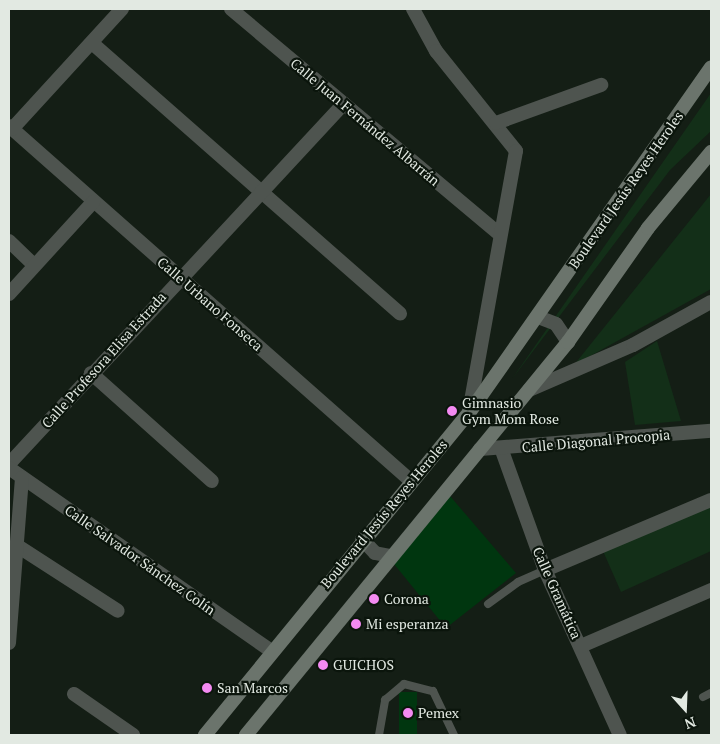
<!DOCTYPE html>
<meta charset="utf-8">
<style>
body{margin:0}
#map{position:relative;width:720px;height:744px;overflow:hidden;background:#141e15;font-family:"PT Serif",serif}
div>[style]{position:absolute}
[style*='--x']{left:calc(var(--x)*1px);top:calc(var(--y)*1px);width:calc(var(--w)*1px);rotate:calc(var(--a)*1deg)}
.green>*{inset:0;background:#132f18}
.building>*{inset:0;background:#00360f;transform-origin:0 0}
.service>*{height:8px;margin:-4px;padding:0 4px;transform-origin:4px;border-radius:4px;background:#4e544f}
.minor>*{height:14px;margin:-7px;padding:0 7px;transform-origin:7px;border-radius:7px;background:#4e544f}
.tertiary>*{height:14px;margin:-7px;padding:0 7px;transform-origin:7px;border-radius:7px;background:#4e544f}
.secondary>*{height:14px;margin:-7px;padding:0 7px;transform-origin:7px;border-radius:7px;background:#6b746c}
.dots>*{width:14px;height:14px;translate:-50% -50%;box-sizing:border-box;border:2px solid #0b150c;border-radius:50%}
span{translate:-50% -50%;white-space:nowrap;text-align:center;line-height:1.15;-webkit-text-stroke:4.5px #0b150c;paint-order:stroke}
.street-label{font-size:14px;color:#e2e9e2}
.poi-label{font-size:14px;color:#e2e9e2}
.left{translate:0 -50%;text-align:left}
.frame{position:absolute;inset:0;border:10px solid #e2e9e2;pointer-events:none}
.north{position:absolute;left:660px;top:684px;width:50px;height:50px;-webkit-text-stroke:4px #0b150c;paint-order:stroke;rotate:160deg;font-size:14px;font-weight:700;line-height:20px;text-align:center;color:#e2e9e2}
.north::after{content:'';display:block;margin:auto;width:18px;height:22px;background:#e2e9e2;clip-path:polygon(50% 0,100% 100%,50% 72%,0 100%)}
</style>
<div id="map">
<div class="green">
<i style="clip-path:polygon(711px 93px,711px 131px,670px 170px,512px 379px)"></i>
<i style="clip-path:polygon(711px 194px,711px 289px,574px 365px)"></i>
<i style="clip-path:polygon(657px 341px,681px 421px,635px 425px,625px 362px)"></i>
<i style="clip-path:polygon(711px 502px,711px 551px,621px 592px,603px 551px)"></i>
</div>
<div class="building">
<i style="clip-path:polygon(450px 496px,516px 573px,446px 628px,394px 564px)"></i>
<i style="left:399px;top:692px;width:18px;height:43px"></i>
</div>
<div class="service">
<i style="--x:488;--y:604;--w:37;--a:-36"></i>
<i style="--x:518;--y:582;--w:30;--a:-24"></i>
<i style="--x:703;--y:697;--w:9;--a:-27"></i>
<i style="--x:379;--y:735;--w:36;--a:-80"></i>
<i style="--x:385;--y:700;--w:25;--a:-40"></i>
<i style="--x:404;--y:684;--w:30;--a:14"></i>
<i style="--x:433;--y:691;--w:49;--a:64.5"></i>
</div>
<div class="minor">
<i style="--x:231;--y:9;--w:350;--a:40"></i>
<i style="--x:413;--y:9;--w:48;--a:61.3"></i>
<i style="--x:436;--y:51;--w:128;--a:51.3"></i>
<i style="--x:516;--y:151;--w:266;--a:100.2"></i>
<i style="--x:92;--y:43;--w:410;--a:41.3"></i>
<i style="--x:496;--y:123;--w:112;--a:-19.9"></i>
<i style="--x:9;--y:126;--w:536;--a:41.45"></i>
<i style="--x:12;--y:129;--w:163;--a:-47.5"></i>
<i style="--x:9;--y:241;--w:35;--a:44"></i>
<i style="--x:9;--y:294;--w:125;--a:-47.6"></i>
<i style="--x:91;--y:373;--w:162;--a:41.8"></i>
<i style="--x:529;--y:390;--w:113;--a:-23.4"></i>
<i style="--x:633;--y:345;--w:89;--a:-28.9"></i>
<i style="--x:501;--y:448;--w:130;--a:70.2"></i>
<i style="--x:545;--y:570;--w:181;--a:65.6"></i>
<i style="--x:480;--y:449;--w:232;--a:-4.5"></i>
<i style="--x:9;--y:464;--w:492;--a:-47.1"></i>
<i style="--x:9;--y:468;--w:320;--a:34.9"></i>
<i style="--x:16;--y:545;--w:121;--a:32.9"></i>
<i style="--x:545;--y:570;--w:180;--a:-22.9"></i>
<i style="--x:9;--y:643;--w:166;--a:-85.5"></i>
<i style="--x:581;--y:646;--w:142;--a:-23.3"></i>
<i style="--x:74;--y:694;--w:72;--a:34.8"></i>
</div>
<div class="tertiary">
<i style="--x:538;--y:317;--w:19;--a:21"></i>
<i style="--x:556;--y:324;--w:22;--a:56"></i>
<i style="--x:362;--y:539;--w:19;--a:47"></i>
<i style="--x:375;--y:553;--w:16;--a:11"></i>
</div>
<div class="secondary">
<i style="--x:205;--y:735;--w:416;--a:-50.7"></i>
<i style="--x:469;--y:413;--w:422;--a:-55"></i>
<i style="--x:246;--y:735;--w:508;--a:-50.67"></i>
<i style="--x:568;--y:342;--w:139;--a:-54.9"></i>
<i style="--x:648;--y:228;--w:99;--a:-50.3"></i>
</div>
<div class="dots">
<i style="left:452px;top:411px;background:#f38af1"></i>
<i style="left:374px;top:599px;background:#f38af1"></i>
<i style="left:356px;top:624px;background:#f38af1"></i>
<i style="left:323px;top:665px;background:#f38af1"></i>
<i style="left:207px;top:688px;background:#f38af1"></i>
<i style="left:408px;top:713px;background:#f38af1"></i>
</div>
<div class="street-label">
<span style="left:365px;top:122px;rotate:40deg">Calle Juan Fernández Albarrán</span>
<span style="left:626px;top:190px;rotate:-55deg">Boulevard Jesús Reyes Heroles</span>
<span style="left:210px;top:304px;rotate:41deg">Calle Urbano Fonseca</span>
<span style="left:104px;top:360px;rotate:-48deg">Calle Profesora Elisa Estrada</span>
<span style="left:596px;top:441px;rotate:-5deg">Calle Diagonal Procopia</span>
<span style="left:384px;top:514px;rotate:-50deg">Boulevard Jesús Reyes Heroles</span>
<span style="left:140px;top:560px;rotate:35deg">Calle Salvador Sánchez Colín</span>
<span style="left:557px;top:593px;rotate:66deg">Calle Gramática</span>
</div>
<div class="poi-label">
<span class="left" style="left:462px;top:411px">Gimnasio<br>Gym Mom Rose</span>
<span class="left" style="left:384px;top:599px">Corona</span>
<span class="left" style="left:366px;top:624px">Mi esperanza</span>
<span class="left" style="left:333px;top:665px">GUICHOS</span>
<span class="left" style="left:217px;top:688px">San Marcos</span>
<span class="left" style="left:418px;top:713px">Pemex</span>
</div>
<div class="frame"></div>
<div class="north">N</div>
</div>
